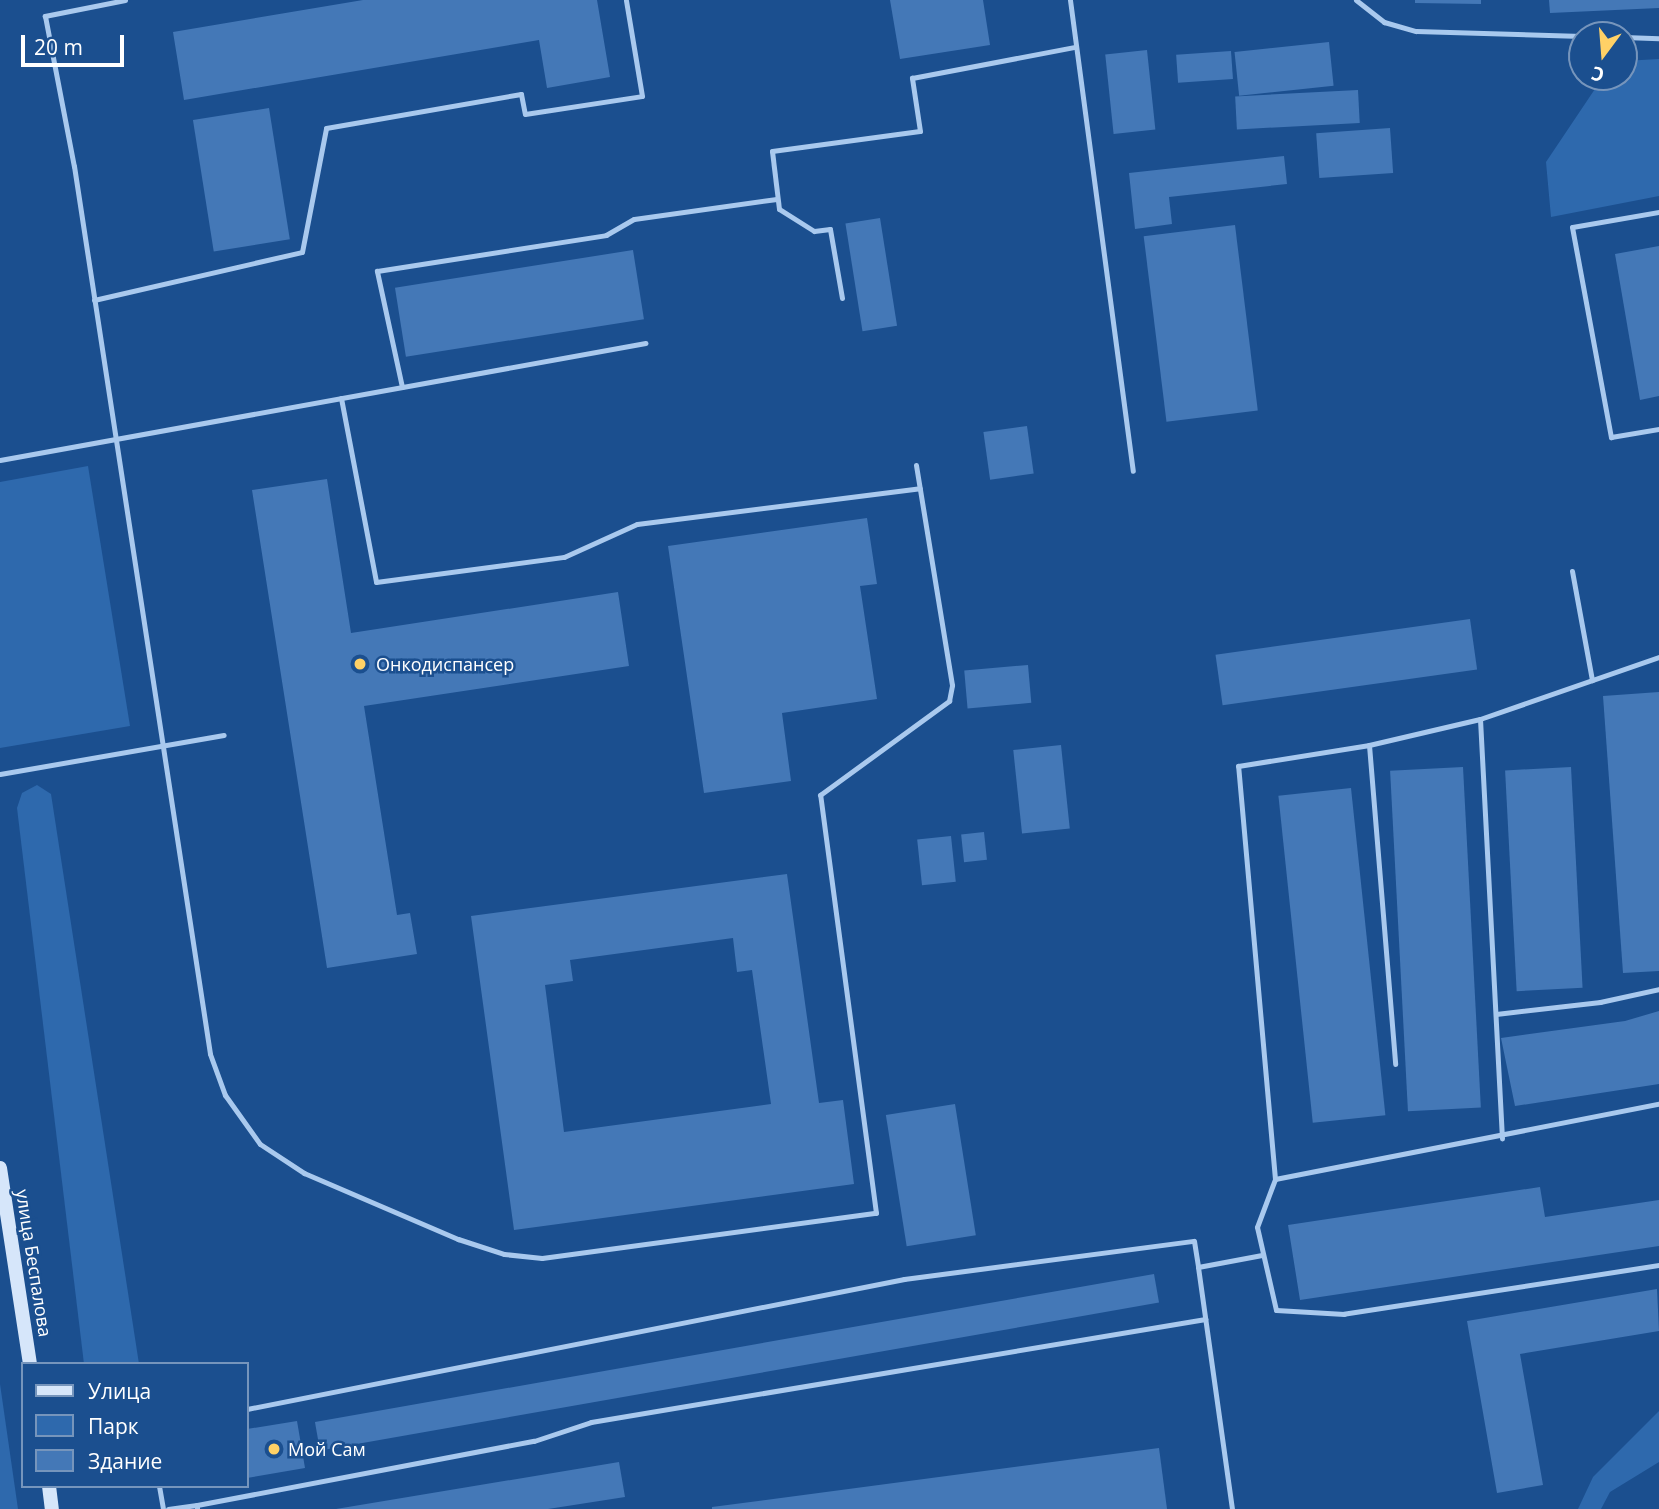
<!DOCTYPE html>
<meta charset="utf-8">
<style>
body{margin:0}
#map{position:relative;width:1659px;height:1509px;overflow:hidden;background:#1b4f8f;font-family:"Open Sans",sans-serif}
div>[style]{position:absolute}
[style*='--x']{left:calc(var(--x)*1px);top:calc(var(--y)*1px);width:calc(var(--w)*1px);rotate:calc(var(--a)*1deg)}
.green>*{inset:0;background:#2e69ad}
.building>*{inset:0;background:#4478b7;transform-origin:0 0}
.service>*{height:5px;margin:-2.5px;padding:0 2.5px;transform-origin:2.5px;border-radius:2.5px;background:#a9c9ee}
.secondary>*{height:14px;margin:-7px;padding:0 7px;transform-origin:7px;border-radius:7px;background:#d6e6fa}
.dots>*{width:19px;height:19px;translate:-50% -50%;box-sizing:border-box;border:4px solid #1b4f8f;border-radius:50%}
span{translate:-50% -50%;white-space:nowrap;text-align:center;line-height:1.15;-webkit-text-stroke:5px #1b4f8f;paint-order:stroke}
.poi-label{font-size:18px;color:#fff}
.left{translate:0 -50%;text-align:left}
.street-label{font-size:18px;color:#fff}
.legend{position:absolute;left:21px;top:1362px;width:228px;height:126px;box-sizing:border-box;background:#1b4f8f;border:2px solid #7695bc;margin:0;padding:9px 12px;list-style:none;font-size:21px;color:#fff}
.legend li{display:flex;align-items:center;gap:14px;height:35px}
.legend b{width:35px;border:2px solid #7695bc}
.north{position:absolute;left:1568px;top:21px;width:70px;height:70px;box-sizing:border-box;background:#1b4f8f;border:2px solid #7695bc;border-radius:50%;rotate:196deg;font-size:19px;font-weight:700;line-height:28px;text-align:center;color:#fff}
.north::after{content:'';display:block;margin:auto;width:24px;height:32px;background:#ffd166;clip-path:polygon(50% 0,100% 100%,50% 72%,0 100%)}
.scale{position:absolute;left:21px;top:35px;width:103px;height:32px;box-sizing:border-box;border:4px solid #fff;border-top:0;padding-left:9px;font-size:21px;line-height:24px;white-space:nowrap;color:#fff;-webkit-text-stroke:5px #1b4f8f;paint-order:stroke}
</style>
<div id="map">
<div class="green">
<i style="clip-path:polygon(1659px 59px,1659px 196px,1551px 217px,1546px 162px,1603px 77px,1624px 77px,1624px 61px)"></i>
<i style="clip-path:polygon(88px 466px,130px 726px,0 748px,0 482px)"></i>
<i style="clip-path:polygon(37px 785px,51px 794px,139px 1364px,84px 1364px,17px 808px,22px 793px)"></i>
<i style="clip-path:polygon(0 1384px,18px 1509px,0 1509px)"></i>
<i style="clip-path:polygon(1659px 1411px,1659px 1462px,1610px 1492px,1601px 1509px,1578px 1509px,1593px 1477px)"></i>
</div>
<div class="building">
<i style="clip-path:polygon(363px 0,597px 0,610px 77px,547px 88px,539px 40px,184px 100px,173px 32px)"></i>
<i style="clip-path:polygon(890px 0,983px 0,990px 45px,900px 59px)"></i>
<i style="clip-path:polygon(1415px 0,1481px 0,1481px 4px,1415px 3px)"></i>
<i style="clip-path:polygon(1549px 0,1659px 0,1659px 8px,1550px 13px)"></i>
<i style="left:1329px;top:42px;width:44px;height:95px;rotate:84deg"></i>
<i style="left:1147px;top:50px;width:80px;height:42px;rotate:84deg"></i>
<i style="left:1231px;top:51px;width:28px;height:55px;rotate:86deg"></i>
<i style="left:1358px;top:90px;width:33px;height:123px;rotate:87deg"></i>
<i style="left:269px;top:108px;width:133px;height:77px;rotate:81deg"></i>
<i style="left:1390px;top:128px;width:45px;height:74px;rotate:86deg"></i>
<i style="clip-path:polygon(1284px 156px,1287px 184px,1169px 197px,1172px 224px,1135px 229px,1129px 173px)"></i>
<i style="left:880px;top:218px;width:109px;height:35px;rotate:81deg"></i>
<i style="left:1235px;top:225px;width:187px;height:92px;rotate:83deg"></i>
<i style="clip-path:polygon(1659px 246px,1659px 396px,1640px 400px,1615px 254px)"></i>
<i style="left:633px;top:250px;width:70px;height:241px;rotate:81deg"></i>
<i style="left:1027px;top:426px;width:48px;height:44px;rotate:82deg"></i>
<i style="clip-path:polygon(327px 479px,351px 633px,618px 592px,629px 666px,364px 706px,397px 915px,410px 913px,417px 954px,327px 968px,252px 490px)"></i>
<i style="clip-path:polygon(867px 518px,877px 584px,860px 586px,877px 699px,782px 713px,791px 781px,704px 793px,668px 546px)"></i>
<i style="left:1470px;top:619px;width:51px;height:257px;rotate:82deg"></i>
<i style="left:1028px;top:665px;width:38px;height:64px;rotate:85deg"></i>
<i style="clip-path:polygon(1659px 692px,1659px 971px,1623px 973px,1603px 696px)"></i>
<i style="left:1061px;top:745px;width:84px;height:48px;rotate:84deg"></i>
<i style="left:1463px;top:767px;width:341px;height:73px;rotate:87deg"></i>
<i style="left:1571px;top:767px;width:221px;height:66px;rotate:87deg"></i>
<i style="left:1351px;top:788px;width:329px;height:73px;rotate:84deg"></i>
<i style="left:984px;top:832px;width:28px;height:23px;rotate:84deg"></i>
<i style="left:951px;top:836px;width:46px;height:34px;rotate:84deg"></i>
<i style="clip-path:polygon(evenodd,787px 874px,819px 1103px,843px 1100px,854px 1184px,514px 1230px,471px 916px,787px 874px,733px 938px,737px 972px,752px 970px,771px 1104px,564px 1132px,545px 985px,573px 981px,570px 960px,733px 938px)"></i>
<i style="clip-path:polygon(1659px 1011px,1659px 1084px,1515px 1106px,1501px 1038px,1625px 1021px)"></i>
<i style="left:955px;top:1104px;width:133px;height:70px;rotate:81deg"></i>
<i style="clip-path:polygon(1540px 1187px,1545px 1217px,1659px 1200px,1659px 1246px,1300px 1300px,1288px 1225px)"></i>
<i style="left:1154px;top:1274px;width:29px;height:852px;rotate:80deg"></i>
<i style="clip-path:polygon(1657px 1289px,1659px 1331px,1520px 1354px,1543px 1485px,1497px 1493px,1467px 1321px)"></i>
<i style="clip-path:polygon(297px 1421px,305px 1468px,247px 1478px,247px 1429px)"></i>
<i style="clip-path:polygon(1159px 1448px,1167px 1509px,712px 1509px,712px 1507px)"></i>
<i style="clip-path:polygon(619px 1462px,625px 1497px,548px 1509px,336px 1509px)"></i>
</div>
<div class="service">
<i style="--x:125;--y:0;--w:82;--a:168.7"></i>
<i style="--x:45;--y:16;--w:153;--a:79.1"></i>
<i style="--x:74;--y:166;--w:898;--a:81.29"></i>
<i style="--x:210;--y:1054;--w:44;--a:69.9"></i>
<i style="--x:225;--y:1095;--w:60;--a:54.5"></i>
<i style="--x:260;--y:1144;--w:53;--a:33.4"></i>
<i style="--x:304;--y:1173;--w:168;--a:23.2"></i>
<i style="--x:458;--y:1239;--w:48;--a:18.1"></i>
<i style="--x:504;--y:1254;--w:38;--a:6"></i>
<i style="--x:542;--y:1258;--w:337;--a:-7.7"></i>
<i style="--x:876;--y:1213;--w:422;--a:-97.6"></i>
<i style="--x:820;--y:795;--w:160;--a:-36.1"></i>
<i style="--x:949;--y:701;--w:16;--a:-79"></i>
<i style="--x:952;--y:685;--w:223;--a:-99.3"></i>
<i style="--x:1070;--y:0;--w:475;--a:82.4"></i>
<i style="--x:1356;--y:0;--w:36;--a:38"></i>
<i style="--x:1384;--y:22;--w:33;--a:16"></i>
<i style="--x:1416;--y:31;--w:166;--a:1.7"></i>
<i style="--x:1624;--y:37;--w:35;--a:2"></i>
<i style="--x:1659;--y:212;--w:88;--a:170.2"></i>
<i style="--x:1572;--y:227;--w:214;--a:79.5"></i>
<i style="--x:1611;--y:437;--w:49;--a:-9.5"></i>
<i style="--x:842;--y:298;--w:70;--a:-99.9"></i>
<i style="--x:830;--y:229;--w:16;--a:173"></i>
<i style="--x:814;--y:231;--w:41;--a:-147.8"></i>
<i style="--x:779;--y:209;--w:58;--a:-96.9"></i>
<i style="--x:772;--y:151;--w:149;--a:-7.7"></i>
<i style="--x:920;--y:131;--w:54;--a:-98.6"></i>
<i style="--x:912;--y:78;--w:166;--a:-10.8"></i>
<i style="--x:94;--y:300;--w:213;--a:-13"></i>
<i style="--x:302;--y:252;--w:126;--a:-79"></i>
<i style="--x:326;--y:128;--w:198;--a:-9.9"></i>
<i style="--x:521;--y:94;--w:20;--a:79"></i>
<i style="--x:525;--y:114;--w:118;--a:-8.7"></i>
<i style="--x:642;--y:96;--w:97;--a:-99.5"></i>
<i style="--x:402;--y:387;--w:119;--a:-102.2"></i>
<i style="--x:377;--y:271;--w:232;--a:-8.9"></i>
<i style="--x:606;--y:235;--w:32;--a:-30"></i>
<i style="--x:634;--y:219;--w:144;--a:-8"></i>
<i style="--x:341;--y:398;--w:187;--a:79.2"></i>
<i style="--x:376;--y:582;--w:190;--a:-7.6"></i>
<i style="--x:564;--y:557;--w:80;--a:-24.3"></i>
<i style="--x:637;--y:524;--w:285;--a:-7.2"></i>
<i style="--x:0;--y:460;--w:656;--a:-10.28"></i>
<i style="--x:1572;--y:571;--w:111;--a:79.6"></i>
<i style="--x:1480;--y:719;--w:420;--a:87"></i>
<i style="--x:1369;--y:745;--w:320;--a:85.3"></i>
<i style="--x:0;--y:774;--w:227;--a:-9.9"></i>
<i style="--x:1496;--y:1014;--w:105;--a:-6.6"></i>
<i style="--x:1600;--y:1002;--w:60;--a:-12.4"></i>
<i style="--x:1275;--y:1179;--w:391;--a:-11.1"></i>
<i style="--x:1659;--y:1265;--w:319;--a:171.2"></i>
<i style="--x:1344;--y:1314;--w:68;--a:-176.6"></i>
<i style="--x:1276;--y:1310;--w:85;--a:-102.9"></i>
<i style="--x:1257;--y:1227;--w:51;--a:-69.4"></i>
<i style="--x:1275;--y:1179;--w:415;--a:-95.1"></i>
<i style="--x:1238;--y:766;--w:133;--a:-9.1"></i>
<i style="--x:1369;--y:745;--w:114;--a:-13.2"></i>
<i style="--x:1480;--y:719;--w:189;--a:-19.1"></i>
<i style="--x:1198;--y:1267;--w:244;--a:82"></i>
<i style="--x:247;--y:1409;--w:670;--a:-11.19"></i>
<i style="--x:904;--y:1279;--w:292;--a:-7.5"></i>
<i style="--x:1194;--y:1241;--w:26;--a:81"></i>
<i style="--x:1198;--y:1267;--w:65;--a:-10.6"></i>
<i style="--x:159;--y:1486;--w:23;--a:80"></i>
<i style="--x:197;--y:1505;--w:343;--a:-10.8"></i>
<i style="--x:534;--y:1441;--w:60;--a:-18.4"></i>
<i style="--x:591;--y:1422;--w:623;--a:-9.52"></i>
<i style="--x:168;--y:1509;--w:29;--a:-8"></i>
<i style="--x:197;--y:1505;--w:4;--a:90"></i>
</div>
<div class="secondary">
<i style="--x:0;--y:1168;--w:198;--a:81.3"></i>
<i style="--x:49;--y:1486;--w:23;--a:83"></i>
</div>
<div class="dots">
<i style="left:360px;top:664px;background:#ffd166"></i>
<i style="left:274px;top:1449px;background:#ffd166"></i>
</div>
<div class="poi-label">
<span class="left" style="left:376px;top:664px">Онкодиспансер</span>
<span class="left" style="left:288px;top:1449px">Мой Сам</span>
</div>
<div class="street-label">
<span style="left:34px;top:1263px;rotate:81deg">улица Беспалова</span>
</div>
<ul class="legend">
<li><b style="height:9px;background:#d6e6fa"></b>Улица</li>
<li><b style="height:19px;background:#2e69ad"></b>Парк</li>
<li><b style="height:19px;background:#4478b7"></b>Здание</li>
</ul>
<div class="north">С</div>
<div class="scale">20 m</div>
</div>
